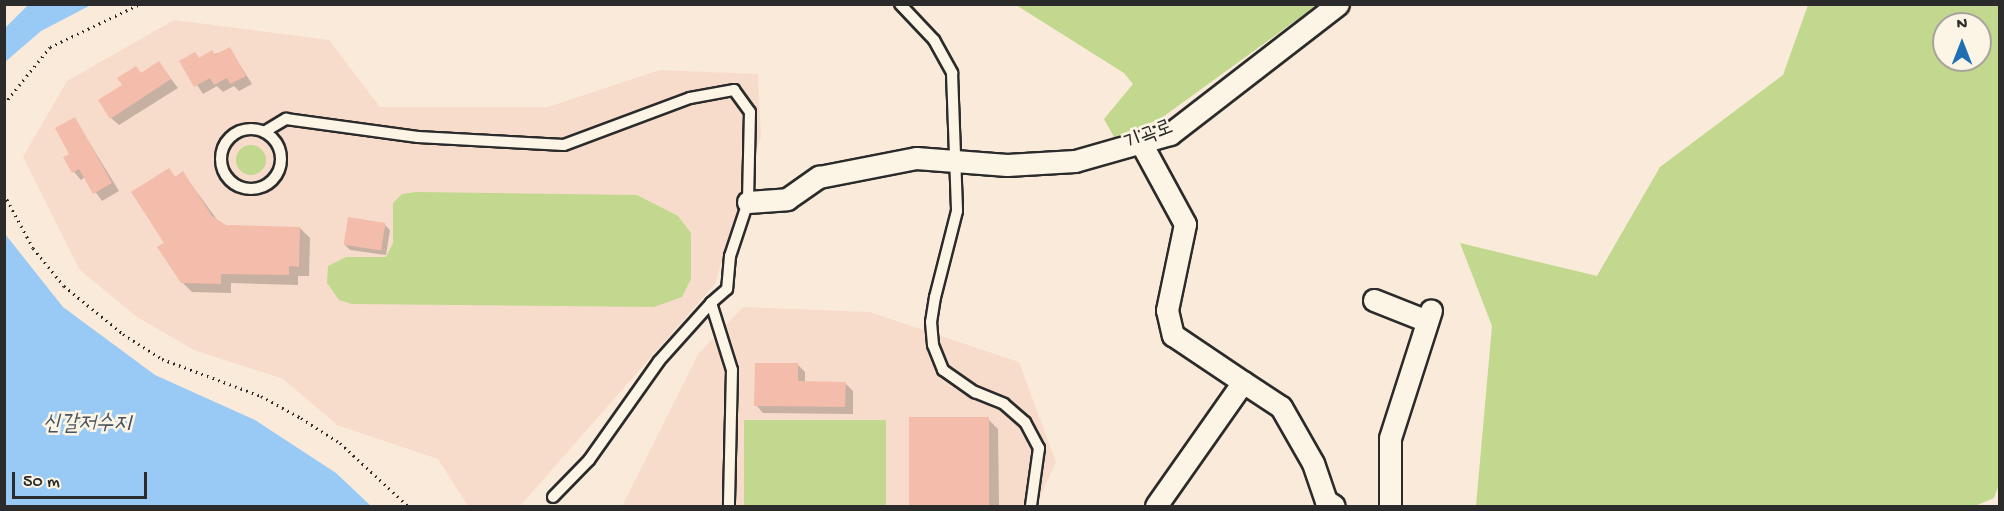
<!DOCTYPE html>
<meta charset="utf-8">
<style>
body{margin:0}
#map{position:relative;width:2004px;height:511px;overflow:hidden;background:#faead9;font-family:"Gochi Hand","Poor Story",sans-serif}
div>[style]{position:absolute}
[style*='--x']{left:calc(var(--x)*1px);top:calc(var(--y)*1px);width:calc(var(--w)*1px);rotate:calc(var(--a)*1deg)}
.built>*{inset:0;background:#f8dccb}
.green>*{inset:0;background:#c1d88e;transform-origin:0 0}
.round{border-radius:50%}
.water>*{inset:0;background:#99caf5}
.shadow>*{inset:0;background:#0003}
.building>*{inset:0;background:#f4bcab;transform-origin:0 0}
.path>*{height:3px;margin-top:-1.5px;transform-origin:0;background:repeating-linear-gradient(90deg,#2b2b2b 0 1.5px,transparent 0 6px)}
.roads{filter:drop-shadow(2px 0 #2b2b2b) drop-shadow(-2px 0 #2b2b2b) drop-shadow(0 2px #2b2b2b) drop-shadow(0 -2px #2b2b2b)}
.lane>*{height:10px;margin:-5px;padding:0 5px;transform-origin:5px;border-radius:5px;background:#fcf5e5}
.lane>.ring{margin:-5px;padding:0;box-sizing:content-box;background:none;border:10px solid #fcf5e5;border-radius:50%}
.street>*{height:21px;margin:-10.5px;padding:0 10.5px;transform-origin:10.5px;border-radius:10.5px;background:#fcf5e5}
span{translate:-50% -50%;white-space:nowrap;text-align:center;line-height:1.15;-webkit-text-stroke:5px #fcf5e5;paint-order:stroke}
.street-label{font-size:21px;color:#2b2b2b}
.water-label{font-size:22px;color:#46535e;font-style:italic}
.frame{position:absolute;inset:0;border:6px solid #2b2b2b;pointer-events:none}
.north{position:absolute;left:1932px;top:12px;width:60px;height:60px;box-sizing:border-box;background:#fcf5e5;border:2px solid #a8a49b;border-radius:50%;rotate:0deg;font-size:16px;font-weight:700;line-height:24px;text-align:center;color:#2b2b2b}
.north::after{content:'';display:block;margin:auto;width:21px;height:27px;background:#1f6fb2;clip-path:polygon(50% 0,100% 100%,50% 72%,0 100%)}
.scale{position:absolute;left:12px;top:472px;width:135px;height:27px;box-sizing:border-box;border:3px solid #2b2b2b;border-top:0;padding-left:8px;font-size:18px;line-height:21px;white-space:nowrap;color:#2b2b2b;-webkit-text-stroke:4px #fcf5e5;paint-order:stroke}
</style>
<div id="map">
<div class="built">
<i style="clip-path:polygon(174px 20px,329px 40px,380px 107px,548px 107px,660px 70px,758px 74px,761px 136px,715px 284px,520px 506px,468px 506px,438px 459px,337px 425px,283px 379px,194px 350px,137px 317px,79px 269px,23px 157px,67px 81px)"></i>
<i style="clip-path:polygon(743px 307px,870px 312px,1019px 362px,1056px 462px,1036px 506px,622px 506px,698px 354px)"></i>
</div>
<div class="green">
<i style="clip-path:polygon(1016px 5px,1016px 4px,1317px 5px,1160px 119px,1114px 137px,1104px 119px,1133px 84px,1124px 73px)"></i>
<i style="clip-path:polygon(evenodd,1808px 5px,1999px 5px,2000px 482px,1994px 498px,1975px 506px,1476px 506px,1492px 326px,1460px 243px,1597px 276px,1660px 167px,1783px 75px,1808px 5px,1944px 24px,1980px 24px,1980px 60px,1944px 60px,1944px 24px)"></i>
<i class="round" style="left:236px;top:145px;width:30px;height:30px"></i>
<i style="clip-path:polygon(416px 192px,637px 195px,678px 216px,691px 233px,691px 279px,682px 297px,654px 307px,352px 304px,339px 300px,327px 283px,328px 266px,346px 257px,386px 257px,393px 243px,393px 203px,402px 194px)"></i>
<i style="left:744px;top:420px;width:142px;height:86px"></i>
</div>
<div class="water">
<i style="clip-path:polygon(29px 4px,91px 4px,91px 5px,41px 31px,5px 62px,5px 28px)"></i>
<i style="clip-path:polygon(5px 234px,63px 307px,155px 375px,255px 420px,336px 473px,371px 506px,5px 506px)"></i>
</div>
<div class="shadow">
<i style="clip-path:polygon(230px 49px,252px 84px,239px 91px,234px 86px,223px 92px,217px 86px,203px 94px,181px 61px,195px 54px,200px 59px)"></i>
<i style="clip-path:polygon(159px 63px,178px 88px,119px 125px,111px 118px,124px 85px,136px 68px,142px 74px)"></i>
<i style="clip-path:polygon(75px 119px,119px 191px,102px 201px,85px 177px,81px 180px,74px 172px)"></i>
<i style="clip-path:polygon(169px 170px,176px 178px,183px 173px,218px 221px,226px 226px,300px 228px,310px 238px,309px 276px,298px 276px,298px 285px,231px 283px,231px 293px,192px 292px,182px 282px,166px 243px)"></i>
<i style="clip-path:polygon(385px 225px,390px 230px,386px 255px,350px 250px,345px 245px)"></i>
<i style="clip-path:polygon(797px 364px,805px 372px,805px 383px,845px 383px,853px 391px,853px 414px,763px 413px,756px 405px)"></i>
<i style="clip-path:polygon(911px 419px,988px 419px,998px 429px,999px 506px,911px 506px)"></i>
</div>
<div class="building">
<i style="clip-path:polygon(230px 47px,246px 76px,230px 84px,227px 78px,214px 85px,210px 78px,194px 87px,179px 61px,195px 52px,199px 58px,212px 50px,215px 55px)"></i>
<i style="clip-path:polygon(159px 61px,171px 79px,110px 119px,98px 100px,122px 85px,117px 78px,136px 66px,141px 73px)"></i>
<i style="clip-path:polygon(75px 117px,112px 183px,93px 194px,79px 169px,72px 173px,63px 157px,69px 154px,55px 128px)"></i>
<i style="clip-path:polygon(169px 168px,175px 177px,183px 171px,212px 216px,226px 225px,300px 227px,299px 267px,289px 266px,289px 275px,221px 274px,221px 284px,181px 283px,157px 247px,164px 243px,131px 192px)"></i>
<i style="left:348px;top:217px;width:38px;height:28px;rotate:9deg"></i>
<i style="clip-path:polygon(755px 363px,798px 363px,798px 381px,846px 382px,845px 407px,754px 406px)"></i>
<i style="left:989px;top:417px;width:89px;height:80px;rotate:90deg"></i>
</div>
<div class="path">
<i style="--x:4;--y:104;--w:73;--a:-51.1"></i>
<i style="--x:50;--y:47;--w:100;--a:-25.5"></i>
<i style="--x:4;--y:194;--w:61;--a:61.8"></i>
<i style="--x:33;--y:248;--w:49;--a:50.8"></i>
<i style="--x:64;--y:286;--w:76;--a:39.1"></i>
<i style="--x:123;--y:334;--w:46;--a:32.7"></i>
<i style="--x:162;--y:359;--w:106;--a:20.5"></i>
<i style="--x:261;--y:396;--w:46;--a:28.8"></i>
<i style="--x:301;--y:418;--w:46;--a:32.7"></i>
<i style="--x:340;--y:443;--w:93;--a:42.8"></i>
</div>
<div class="roads">
<div class="lane">
<i style="--x:900;--y:4;--w:50;--a:46.6"></i>
<i style="--x:934;--y:40;--w:38;--a:61"></i>
<i style="--x:952;--y:73;--w:138;--a:87.9"></i>
<i style="--x:957;--y:211;--w:89;--a:104.3"></i>
<i style="--x:935;--y:297;--w:25;--a:99"></i>
<i style="--x:931;--y:322;--w:23;--a:85"></i>
<i style="--x:933;--y:345;--w:27;--a:68"></i>
<i style="--x:943;--y:370;--w:39;--a:35"></i>
<i style="--x:975;--y:392;--w:31;--a:22"></i>
<i style="--x:1004;--y:404;--w:28;--a:41"></i>
<i style="--x:1025;--y:422;--w:30;--a:62"></i>
<i style="--x:1039;--y:448;--w:59;--a:97.9"></i>
<i class="ring" style="left:221px;top:129px;width:50px;height:50px"></i>
<i style="--x:264;--y:132;--w:26;--a:-31"></i>
<i style="--x:286;--y:119;--w:133;--a:7.8"></i>
<i style="--x:418;--y:137;--w:146;--a:3.1"></i>
<i style="--x:564;--y:145;--w:134;--a:-20.5"></i>
<i style="--x:690;--y:98;--w:45;--a:-10.3"></i>
<i style="--x:734;--y:90;--w:27;--a:54"></i>
<i style="--x:750;--y:112;--w:90;--a:91.3"></i>
<i style="--x:748;--y:202;--w:57;--a:108.4"></i>
<i style="--x:730;--y:256;--w:33;--a:95"></i>
<i style="--x:727;--y:289;--w:21;--a:139"></i>
<i style="--x:711;--y:303;--w:70;--a:72.6"></i>
<i style="--x:732;--y:370;--w:136;--a:91.3"></i>
<i style="--x:553;--y:497;--w:52;--a:-45.8"></i>
<i style="--x:589;--y:460;--w:121;--a:-54.7"></i>
<i style="--x:659;--y:361;--w:78;--a:-48.1"></i>
</div>
<div class="street">
<i style="--x:1141;--y:143;--w:92;--a:61.5"></i>
<i style="--x:1185;--y:224;--w:88;--a:101.8"></i>
<i style="--x:1167;--y:310;--w:26;--a:77"></i>
<i style="--x:1173;--y:335;--w:84;--a:33.9"></i>
<i style="--x:1243;--y:382;--w:151;--a:125.1"></i>
<i style="--x:748;--y:202;--w:39;--a:-4"></i>
<i style="--x:787;--y:199;--w:39;--a:-35"></i>
<i style="--x:819;--y:177;--w:99;--a:-11.1"></i>
<i style="--x:916;--y:158;--w:91;--a:4.4"></i>
<i style="--x:1007;--y:165;--w:68;--a:-3.4"></i>
<i style="--x:1075;--y:161;--w:99;--a:-15.9"></i>
<i style="--x:1170;--y:134;--w:212;--a:-37.7"></i>
<i style="--x:1374;--y:300;--w:57;--a:21.6"></i>
<i style="--x:1243;--y:382;--w:45;--a:33.3"></i>
<i style="--x:1281;--y:407;--w:64;--a:60.3"></i>
<i style="--x:1313;--y:463;--w:40;--a:71.1"></i>
<i style="--x:1326;--y:501;--w:9;--a:32"></i>
<i style="--x:1390;--y:506;--w:68;--a:-90"></i>
<i style="--x:1390;--y:438;--w:134;--a:-72.2"></i>
</div>
</div>
<div class="street-label">
<span style="left:1149px;top:137px;rotate:-21deg">기곡로</span>
</div>
<div class="water-label">
<span style="left:87px;top:426px">신갈저수지</span>
</div>
<div class="frame"></div>
<div class="north">N</div>
<div class="scale">50 m</div>
</div>
